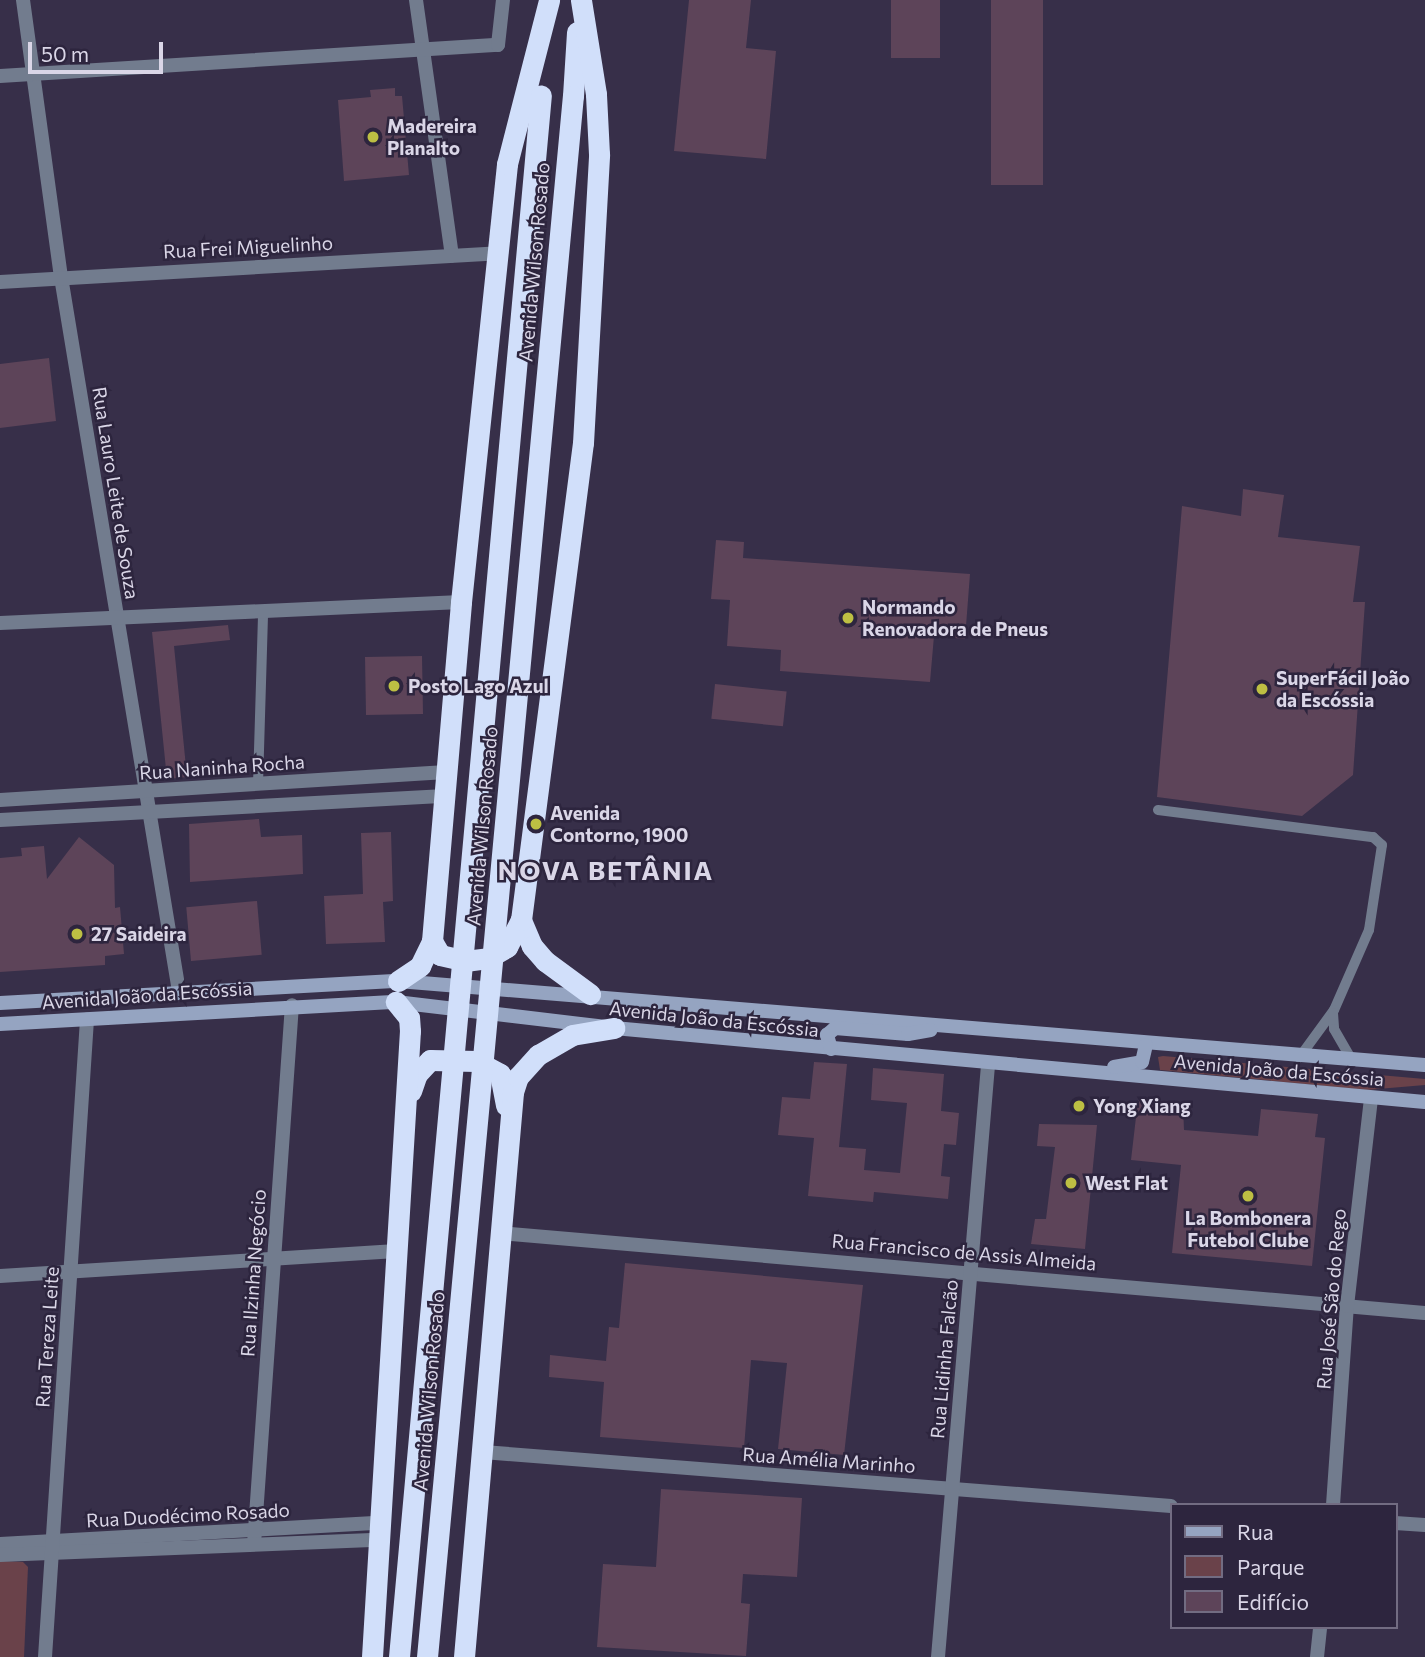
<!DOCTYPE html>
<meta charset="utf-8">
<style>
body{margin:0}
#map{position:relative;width:1425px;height:1657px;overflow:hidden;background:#372f49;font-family:Commissioner,sans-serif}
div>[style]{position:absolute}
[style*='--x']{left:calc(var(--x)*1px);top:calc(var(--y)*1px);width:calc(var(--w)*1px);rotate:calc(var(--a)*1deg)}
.green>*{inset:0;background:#6a424a}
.building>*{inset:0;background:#5d4459;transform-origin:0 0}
.lane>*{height:10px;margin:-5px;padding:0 5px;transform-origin:5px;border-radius:5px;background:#727c8e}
.street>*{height:14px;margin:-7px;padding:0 7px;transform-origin:7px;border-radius:7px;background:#727c8e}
.secondary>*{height:14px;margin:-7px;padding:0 7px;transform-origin:7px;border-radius:7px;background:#95a4c1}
.highway>*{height:21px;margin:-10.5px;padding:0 10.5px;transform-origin:10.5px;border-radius:10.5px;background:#d1dffa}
.highway-bridge>*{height:21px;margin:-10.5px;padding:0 10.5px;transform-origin:10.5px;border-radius:10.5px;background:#d1dffa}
.dots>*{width:19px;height:19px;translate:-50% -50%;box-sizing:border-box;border:4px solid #2d253e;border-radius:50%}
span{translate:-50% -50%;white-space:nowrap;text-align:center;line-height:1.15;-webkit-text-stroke:5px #2d253e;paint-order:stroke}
.poi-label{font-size:19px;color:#dad6e7;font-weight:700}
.left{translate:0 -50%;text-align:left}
.street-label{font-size:19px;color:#dad6e7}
.district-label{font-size:26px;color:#dad6e7;font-weight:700;letter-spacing:2px}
.legend{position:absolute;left:1170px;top:1503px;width:228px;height:126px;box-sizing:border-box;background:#2d253e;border:2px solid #726c82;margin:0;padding:9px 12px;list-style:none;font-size:21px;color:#dad6e7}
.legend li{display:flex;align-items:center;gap:14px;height:35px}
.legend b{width:35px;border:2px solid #726c82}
.scale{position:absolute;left:28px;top:42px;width:135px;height:32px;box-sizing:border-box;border:4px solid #dad6e7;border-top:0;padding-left:9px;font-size:21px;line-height:24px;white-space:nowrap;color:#dad6e7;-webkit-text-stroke:5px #2d253e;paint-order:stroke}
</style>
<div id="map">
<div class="green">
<i style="clip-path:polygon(1163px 1056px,1425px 1079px,1425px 1085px,1366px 1090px,1160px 1070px,1158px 1057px)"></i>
<i style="clip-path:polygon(0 1561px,23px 1562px,28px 1567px,24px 1657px,0 1657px)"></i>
</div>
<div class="building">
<i style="clip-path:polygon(689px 0,751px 0,746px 48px,776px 51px,766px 159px,674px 151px)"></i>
<i style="left:891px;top:0;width:49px;height:58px"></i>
<i style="left:991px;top:0;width:52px;height:185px"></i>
<i style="clip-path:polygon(395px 88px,395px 96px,402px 96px,409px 175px,344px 181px,338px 100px,371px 97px,370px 90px)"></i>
<i style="clip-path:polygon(49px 358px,56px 421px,0 428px,0 364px)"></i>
<i style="clip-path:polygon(1243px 489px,1284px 495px,1278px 537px,1360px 546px,1353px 602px,1365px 602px,1353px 775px,1302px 816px,1157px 797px,1182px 506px,1241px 516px)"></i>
<i style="clip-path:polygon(716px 540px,744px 542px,743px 558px,970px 574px,965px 639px,934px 636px,930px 682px,780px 671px,781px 650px,727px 646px,730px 600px,711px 599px)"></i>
<i style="clip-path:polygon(228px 625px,230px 640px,174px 646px,187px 777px,167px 779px,152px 632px)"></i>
<i style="left:422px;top:656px;width:58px;height:57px;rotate:89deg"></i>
<i style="left:715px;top:684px;width:72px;height:35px;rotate:6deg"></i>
<i style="clip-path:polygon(259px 819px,261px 837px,302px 835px,303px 874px,190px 882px,189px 824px)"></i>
<i style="clip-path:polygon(391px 832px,393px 901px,383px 902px,385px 942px,326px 944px,324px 896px,363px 894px,361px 833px)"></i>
<i style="clip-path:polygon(79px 837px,114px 865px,115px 908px,120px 907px,124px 954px,105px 956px,105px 965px,0 972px,0 858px,22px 856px,21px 848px,44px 846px,47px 879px)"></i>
<i style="left:257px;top:901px;width:54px;height:71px;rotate:85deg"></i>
<i style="clip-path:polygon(814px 1062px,847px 1064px,839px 1147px,866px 1149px,864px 1170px,900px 1173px,907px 1103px,871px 1100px,873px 1068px,944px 1074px,941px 1111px,959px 1113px,956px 1145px,944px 1144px,941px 1176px,950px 1177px,948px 1199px,874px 1192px,873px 1202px,808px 1196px,814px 1138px,778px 1135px,782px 1097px,810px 1099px)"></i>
<i style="clip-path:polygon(1138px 1100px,1183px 1105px,1184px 1130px,1258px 1136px,1261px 1109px,1318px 1114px,1315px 1137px,1325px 1138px,1312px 1266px,1172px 1253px,1181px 1165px,1131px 1160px)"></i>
<i style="clip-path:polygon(1039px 1124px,1097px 1125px,1085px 1249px,1031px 1244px,1035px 1219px,1046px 1219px,1055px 1147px,1037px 1146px)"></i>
<i style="clip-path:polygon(625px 1263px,863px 1285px,844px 1455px,778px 1449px,787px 1363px,751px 1360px,744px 1448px,600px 1437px,604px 1382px,549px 1377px,550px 1355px,606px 1361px,609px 1327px,619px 1328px)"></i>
<i style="clip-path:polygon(661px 1489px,802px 1498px,797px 1577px,743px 1574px,741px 1603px,750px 1604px,746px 1656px,597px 1647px,603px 1564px,656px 1567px)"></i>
</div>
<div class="lane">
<i style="--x:258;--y:784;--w:173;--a:-88.3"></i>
<i style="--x:1158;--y:810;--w:217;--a:7.2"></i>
<i style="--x:1373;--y:837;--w:12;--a:42"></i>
<i style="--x:1382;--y:845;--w:86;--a:98.7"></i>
<i style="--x:1369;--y:930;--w:87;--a:113.6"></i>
<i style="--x:1334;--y:1010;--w:59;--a:126.1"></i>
<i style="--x:1333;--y:1013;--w:16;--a:86"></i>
<i style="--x:1334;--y:1029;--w:36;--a:60"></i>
</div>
<div class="street">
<i style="--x:23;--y:0;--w:280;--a:82.2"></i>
<i style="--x:61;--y:277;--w:724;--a:80.62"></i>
<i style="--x:416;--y:0;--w:258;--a:82"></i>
<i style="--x:0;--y:76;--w:499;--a:-3.6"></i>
<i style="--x:498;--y:45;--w:45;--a:-83.7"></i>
<i style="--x:0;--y:282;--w:499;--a:-3.3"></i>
<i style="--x:0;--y:623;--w:461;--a:-2.6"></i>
<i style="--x:0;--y:800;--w:447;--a:-3.6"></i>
<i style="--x:0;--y:820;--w:446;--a:-3.1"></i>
<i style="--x:500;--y:1233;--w:928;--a:4.94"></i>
<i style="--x:0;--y:1276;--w:397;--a:-3.6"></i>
<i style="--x:483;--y:1452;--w:690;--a:4.49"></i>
<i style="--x:1333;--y:1505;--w:199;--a:-86"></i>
<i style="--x:1347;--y:1306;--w:209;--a:-83.4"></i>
<i style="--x:1395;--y:1523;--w:30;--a:4"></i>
<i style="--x:0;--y:1544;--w:379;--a:-3.2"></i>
<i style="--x:254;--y:1544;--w:540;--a:-85.97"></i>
<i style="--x:0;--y:1555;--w:378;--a:-2.3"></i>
<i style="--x:45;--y:1657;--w:639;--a:-86.23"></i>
<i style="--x:938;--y:1657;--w:594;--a:-85.17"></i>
<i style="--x:1317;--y:1657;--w:30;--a:-84"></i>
</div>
<div class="secondary">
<i style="--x:0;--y:1003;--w:399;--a:-3.2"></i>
<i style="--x:398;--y:981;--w:1030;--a:4.68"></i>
<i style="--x:0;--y:1024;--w:397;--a:-3.2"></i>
<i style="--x:396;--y:1002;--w:220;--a:6.8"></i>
<i style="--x:614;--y:1028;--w:814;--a:5.21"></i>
<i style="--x:831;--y:1049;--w:15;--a:-106"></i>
<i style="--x:827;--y:1035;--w:11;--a:-41"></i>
<i style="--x:835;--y:1028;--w:73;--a:4.7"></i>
<i style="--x:908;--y:1034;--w:23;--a:-10"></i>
<i style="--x:1114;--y:1067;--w:28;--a:-10"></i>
<i style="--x:1142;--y:1062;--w:17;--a:-77"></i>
</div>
<div class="highway">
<i style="--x:573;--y:96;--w:64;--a:-86.4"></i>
<i style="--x:521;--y:920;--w:28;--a:67"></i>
<i style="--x:532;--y:946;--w:20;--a:49"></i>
<i style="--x:545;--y:961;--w:56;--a:36.3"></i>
<i style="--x:432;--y:941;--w:16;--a:60"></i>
<i style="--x:440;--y:955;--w:26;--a:13"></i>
<i style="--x:465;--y:961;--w:23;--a:-7"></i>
<i style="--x:488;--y:958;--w:22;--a:-30"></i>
<i style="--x:507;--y:947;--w:30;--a:-63"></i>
<i style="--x:521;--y:920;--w:481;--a:-82.6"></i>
<i style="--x:583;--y:443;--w:289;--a:-86.8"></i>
<i style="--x:599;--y:154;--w:60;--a:-92.9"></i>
<i style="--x:596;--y:94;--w:95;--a:-99.1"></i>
<i style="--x:398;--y:981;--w:27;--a:-34"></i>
<i style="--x:420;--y:966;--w:28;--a:-64"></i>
<i style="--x:432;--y:941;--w:340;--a:-85.1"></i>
<i style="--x:461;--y:602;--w:440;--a:-84"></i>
<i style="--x:507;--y:164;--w:169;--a:-75.6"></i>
<i style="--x:411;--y:1091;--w:18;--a:-71"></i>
<i style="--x:417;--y:1074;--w:19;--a:-47"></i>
<i style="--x:430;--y:1060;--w:46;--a:1.2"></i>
<i style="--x:476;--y:1061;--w:27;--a:28"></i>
<i style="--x:500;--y:1074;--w:32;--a:79"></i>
<i style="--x:372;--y:1657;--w:627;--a:-86.53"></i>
<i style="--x:410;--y:1031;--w:13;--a:-94"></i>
<i style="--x:409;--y:1018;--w:21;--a:-129"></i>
<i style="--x:464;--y:1657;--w:567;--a:-85.04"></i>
<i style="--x:513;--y:1092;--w:16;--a:-72"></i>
<i style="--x:518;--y:1077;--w:30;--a:-48"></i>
<i style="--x:538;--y:1055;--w:39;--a:-30"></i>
<i style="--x:572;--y:1035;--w:43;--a:-9.5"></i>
</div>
<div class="highway-bridge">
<i style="--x:399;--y:1657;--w:1568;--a:-84.81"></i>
<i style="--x:427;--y:1657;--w:1568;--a:-84.66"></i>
</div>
<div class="dots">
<i style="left:373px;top:137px;background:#bdbf43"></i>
<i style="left:848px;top:618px;background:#bdbf43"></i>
<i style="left:394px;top:686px;background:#bdbf43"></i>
<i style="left:1262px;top:689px;background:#bdbf43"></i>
<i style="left:536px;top:824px;background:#bdbf43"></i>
<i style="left:77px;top:934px;background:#bdbf43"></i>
<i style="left:1079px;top:1106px;background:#bdbf43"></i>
<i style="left:1071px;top:1183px;background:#bdbf43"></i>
<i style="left:1248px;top:1196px;background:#bdbf43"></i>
</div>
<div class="poi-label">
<span class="left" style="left:387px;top:137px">Madereira<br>Planalto</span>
<span class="left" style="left:862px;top:618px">Normando<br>Renovadora de Pneus</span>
<span class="left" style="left:1276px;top:689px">SuperFácil João<br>da Escóssia</span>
<span class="left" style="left:408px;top:686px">Posto Lago Azul</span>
<span class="left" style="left:550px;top:824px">Avenida<br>Contorno, 1900</span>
<span class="left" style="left:91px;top:934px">27 Saideira</span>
<span class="left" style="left:1093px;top:1106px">Yong Xiang</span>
<span class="left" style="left:1085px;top:1183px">West Flat</span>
<span style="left:1248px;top:1229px">La Bombonera<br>Futebol Clube</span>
</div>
<div class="street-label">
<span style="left:248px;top:247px;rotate:-3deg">Rua Frei Miguelinho</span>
<span style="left:534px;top:262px;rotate:-85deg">Avenida Wilson Rosado</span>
<span style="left:116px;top:493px;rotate:81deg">Rua Lauro Leite de Souza</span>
<span style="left:222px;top:767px;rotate:-4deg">Rua Naninha Rocha</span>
<span style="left:482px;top:826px;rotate:-85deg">Avenida Wilson Rosado</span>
<span style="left:147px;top:995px;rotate:-4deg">Avenida João da Escóssia</span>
<span style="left:714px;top:1019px;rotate:6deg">Avenida João da Escóssia</span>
<span style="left:1279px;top:1070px;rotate:5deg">Avenida João da Escóssia</span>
<span style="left:964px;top:1252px;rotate:5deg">Rua Francisco de Assis Almeida</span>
<span style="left:253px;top:1273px;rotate:-86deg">Rua Ilzinha Negócio</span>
<span style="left:1331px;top:1299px;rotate:-85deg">Rua José São do Rego</span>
<span style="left:47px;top:1337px;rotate:-86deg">Rua Tereza Leite</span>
<span style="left:944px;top:1359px;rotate:-85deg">Rua Lidinha Falcão</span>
<span style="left:429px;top:1391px;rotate:-85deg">Avenida Wilson Rosado</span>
<span style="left:829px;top:1460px;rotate:4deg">Rua Amélia Marinho</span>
<span style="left:188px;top:1515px;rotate:-3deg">Rua Duodécimo Rosado</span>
</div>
<div class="district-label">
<span style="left:606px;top:870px">NOVA BETÂNIA</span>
</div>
<ul class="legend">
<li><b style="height:9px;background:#95a4c1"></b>Rua</li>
<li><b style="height:19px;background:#6a424a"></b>Parque</li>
<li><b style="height:19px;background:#5d4459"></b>Edifício</li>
</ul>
<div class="scale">50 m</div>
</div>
